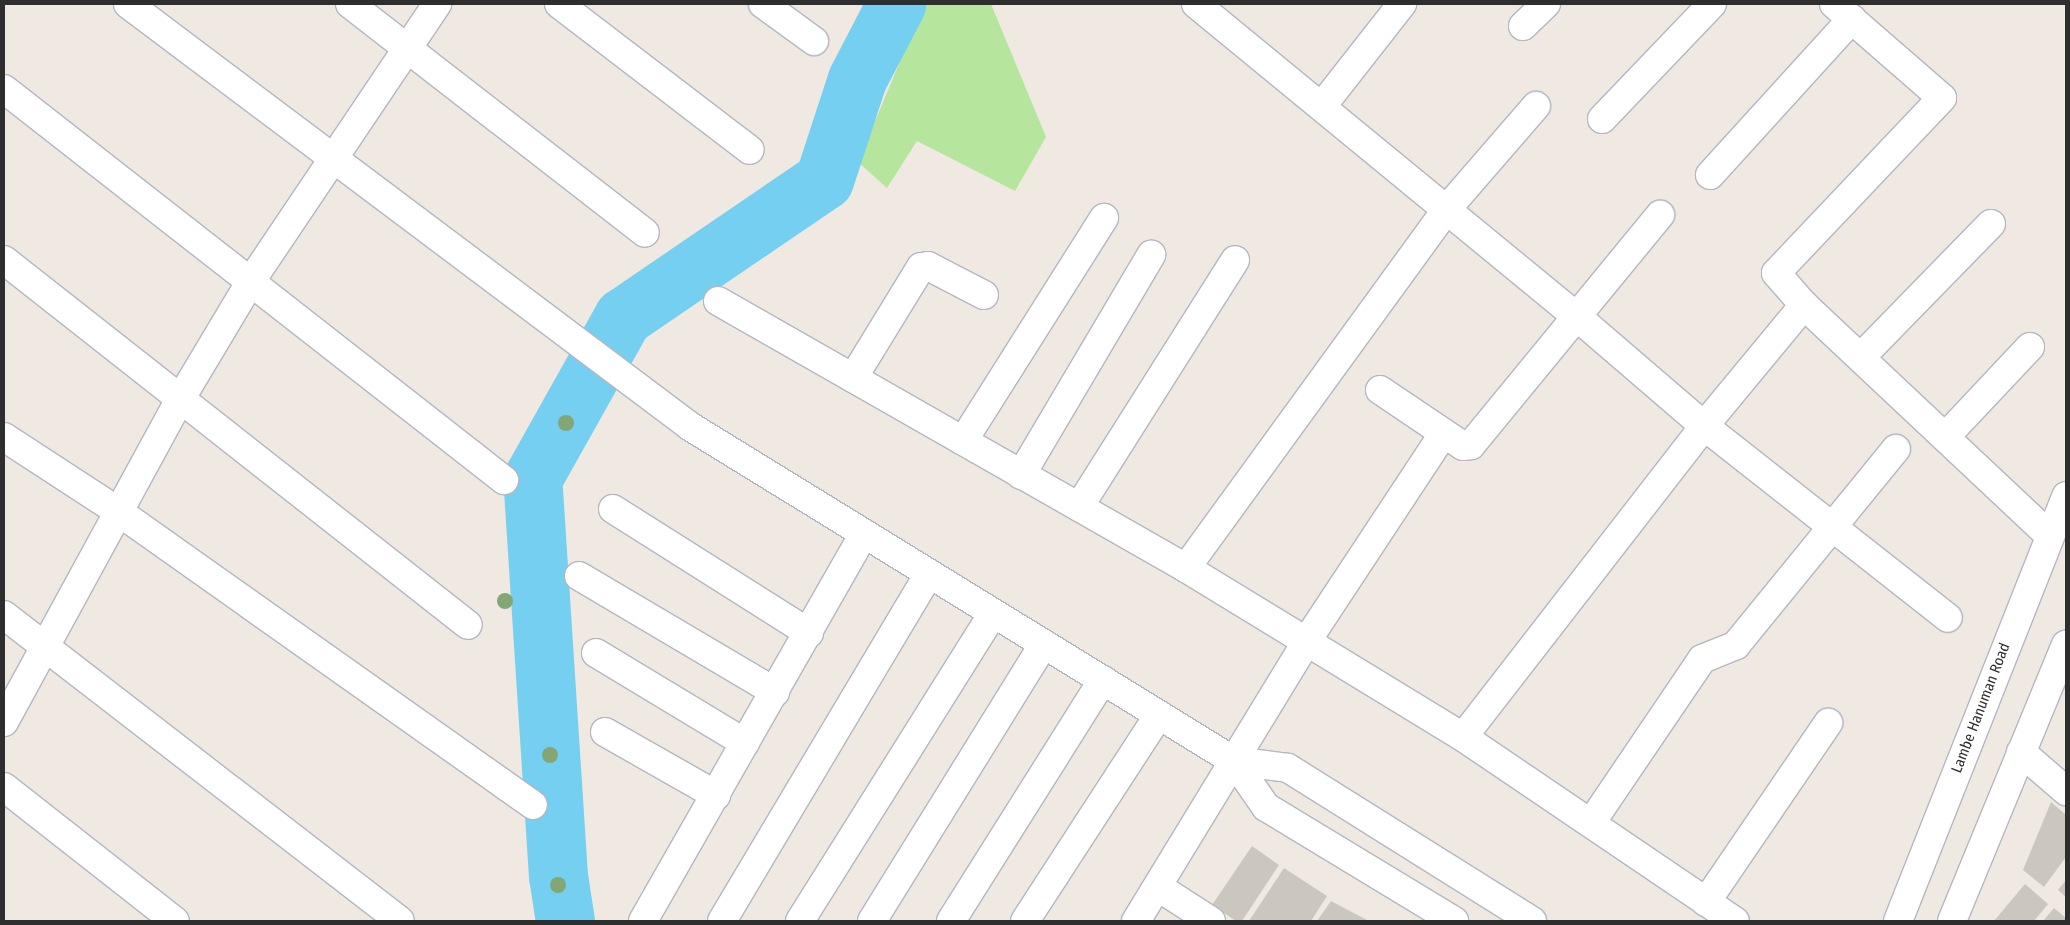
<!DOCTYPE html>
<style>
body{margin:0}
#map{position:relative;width:2070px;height:925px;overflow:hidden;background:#efe9e1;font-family:"Fira Sans Condensed",sans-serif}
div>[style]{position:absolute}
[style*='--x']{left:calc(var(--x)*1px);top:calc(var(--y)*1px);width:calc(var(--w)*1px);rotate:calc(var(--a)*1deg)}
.green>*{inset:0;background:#b6e59e}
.river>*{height:59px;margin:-29.5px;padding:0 29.5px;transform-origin:29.5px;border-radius:29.5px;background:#75cff0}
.building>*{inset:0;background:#cbc7bf}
.roads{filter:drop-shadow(1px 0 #b4b7c1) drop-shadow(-1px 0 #b4b7c1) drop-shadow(0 1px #b4b7c1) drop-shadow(0 -1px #b4b7c1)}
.minor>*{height:28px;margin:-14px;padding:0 14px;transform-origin:14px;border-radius:14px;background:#fff}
.trees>*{width:16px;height:16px;margin:-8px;border-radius:50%;background:#84a574}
span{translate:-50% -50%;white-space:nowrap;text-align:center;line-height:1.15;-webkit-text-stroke:4.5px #fff;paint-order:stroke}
.street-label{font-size:15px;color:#2e2e2e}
.frame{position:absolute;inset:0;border:5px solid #2e2e2e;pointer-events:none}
</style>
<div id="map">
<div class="green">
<i style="clip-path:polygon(924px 4px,991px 4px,1046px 137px,1015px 191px,917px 141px,887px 188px,858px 162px)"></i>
</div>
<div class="river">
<i style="--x:565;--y:921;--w:46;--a:-98.8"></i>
<i style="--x:558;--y:876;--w:398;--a:-93.7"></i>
<i style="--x:532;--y:479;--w:186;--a:-60.7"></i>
<i style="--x:623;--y:317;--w:243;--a:-34.3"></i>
<i style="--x:824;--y:180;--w:106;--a:-71.9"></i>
<i style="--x:857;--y:79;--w:85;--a:-62.5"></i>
</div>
<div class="building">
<i style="clip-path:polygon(2051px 802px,2066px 815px,2066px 857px,2044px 887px,2023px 870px)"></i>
<i style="clip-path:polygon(1252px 846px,1279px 865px,1242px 921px,1236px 921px,1212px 905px)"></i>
<i style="clip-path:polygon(1284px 868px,1327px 896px,1311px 921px,1249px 921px)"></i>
<i style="clip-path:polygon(2066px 880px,2066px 897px,2058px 890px)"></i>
<i style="clip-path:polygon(2025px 884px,2048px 904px,2034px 921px,1994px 921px)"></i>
<i style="clip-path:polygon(1331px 901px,1369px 921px,1317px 921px)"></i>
<i style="clip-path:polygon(2054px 908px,2066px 918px,2066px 921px,2043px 921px)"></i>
</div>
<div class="roads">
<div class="minor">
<i style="--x:128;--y:4;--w:704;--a:36.92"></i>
<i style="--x:691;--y:427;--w:637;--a:31.6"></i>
<i style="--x:1234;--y:761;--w:56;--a:55.2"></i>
<i style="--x:1266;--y:807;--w:220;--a:31.2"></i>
<i style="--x:350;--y:4;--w:373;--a:37.8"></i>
<i style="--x:559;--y:4;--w:240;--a:37.4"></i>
<i style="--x:763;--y:4;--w:63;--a:36"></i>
<i style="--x:1196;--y:4;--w:490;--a:39.4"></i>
<i style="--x:1575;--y:315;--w:170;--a:40.7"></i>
<i style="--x:1704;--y:426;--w:310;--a:38.2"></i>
<i style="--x:1834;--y:4;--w:143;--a:41"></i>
<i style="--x:1942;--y:98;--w:241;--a:133.5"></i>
<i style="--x:1776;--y:273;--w:43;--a:48.8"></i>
<i style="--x:1804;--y:305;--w:336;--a:43.2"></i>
<i style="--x:1523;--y:26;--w:32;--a:-44"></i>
<i style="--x:4;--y:89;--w:635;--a:38.03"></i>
<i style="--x:1322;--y:106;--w:130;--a:-51.9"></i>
<i style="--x:1602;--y:119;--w:159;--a:-46.3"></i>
<i style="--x:1710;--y:175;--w:211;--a:-47.7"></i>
<i style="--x:4;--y:260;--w:590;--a:38.19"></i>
<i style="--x:718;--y:301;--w:539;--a:29.71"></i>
<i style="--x:1186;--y:568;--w:324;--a:31.4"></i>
<i style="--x:1463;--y:737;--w:328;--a:34.1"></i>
<i style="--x:1861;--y:357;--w:186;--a:-45.7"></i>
<i style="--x:853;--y:378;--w:130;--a:-58.5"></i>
<i style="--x:921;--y:267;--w:7;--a:-8"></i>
<i style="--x:928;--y:266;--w:63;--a:27.4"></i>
<i style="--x:1380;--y:390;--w:100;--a:34"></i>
<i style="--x:1463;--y:446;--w:8;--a:-7"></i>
<i style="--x:1471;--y:445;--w:298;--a:-50.6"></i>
<i style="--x:1947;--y:435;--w:121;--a:-46.7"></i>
<i style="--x:4;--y:437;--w:137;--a:33.1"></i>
<i style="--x:119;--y:512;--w:507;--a:35.29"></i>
<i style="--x:963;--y:441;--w:264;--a:-57.7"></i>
<i style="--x:1021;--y:475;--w:256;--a:-59.4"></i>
<i style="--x:1079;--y:507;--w:292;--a:-57.7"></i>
<i style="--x:613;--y:509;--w:232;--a:32.3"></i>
<i style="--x:1186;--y:568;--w:441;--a:-54"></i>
<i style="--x:1445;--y:211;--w:139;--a:-49.1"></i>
<i style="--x:579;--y:576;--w:228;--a:30.6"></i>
<i style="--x:4;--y:615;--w:500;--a:37.69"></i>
<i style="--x:596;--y:653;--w:174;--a:31.1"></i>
<i style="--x:4;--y:722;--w:369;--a:-61.4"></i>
<i style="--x:181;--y:398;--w:136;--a:-59.1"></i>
<i style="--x:251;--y:281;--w:334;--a:-56.1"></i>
<i style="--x:605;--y:732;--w:128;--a:29.6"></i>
<i style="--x:1463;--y:737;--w:393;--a:-52.2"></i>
<i style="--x:1704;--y:426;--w:157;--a:-50.4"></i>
<i style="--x:2021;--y:752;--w:60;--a:40.9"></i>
<i style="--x:1234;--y:761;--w:54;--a:7.4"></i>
<i style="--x:1288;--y:768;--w:288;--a:32.1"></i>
<i style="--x:4;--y:787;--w:217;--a:38.1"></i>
<i style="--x:1591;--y:823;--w:198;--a:-55.9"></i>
<i style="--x:1702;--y:659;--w:37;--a:-22"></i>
<i style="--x:1736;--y:645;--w:253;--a:-50.8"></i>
<i style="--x:1158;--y:887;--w:63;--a:32.7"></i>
<i style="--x:1706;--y:902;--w:217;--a:-55.7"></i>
<i style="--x:643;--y:921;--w:446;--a:-60.3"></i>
<i style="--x:722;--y:921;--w:404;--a:-59.2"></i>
<i style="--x:800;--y:921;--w:363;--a:-57.9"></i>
<i style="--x:872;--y:921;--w:326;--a:-58.2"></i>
<i style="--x:951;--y:921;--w:285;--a:-57.8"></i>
<i style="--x:1025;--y:921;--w:246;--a:-57"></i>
<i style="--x:1136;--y:921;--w:327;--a:-58.6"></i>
<i style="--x:1306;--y:642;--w:250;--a:-56.6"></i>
<i style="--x:1898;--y:921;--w:457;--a:-68.4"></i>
<i style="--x:1952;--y:921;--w:299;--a:-67.6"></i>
</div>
</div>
<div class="trees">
<i style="left:566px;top:423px"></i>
<i style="left:505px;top:601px"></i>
<i style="left:550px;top:755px"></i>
<i style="left:558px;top:885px"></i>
</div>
<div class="street-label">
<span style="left:1981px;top:708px;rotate:-69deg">Lambe Hanuman Road</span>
</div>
<div class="frame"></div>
</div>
